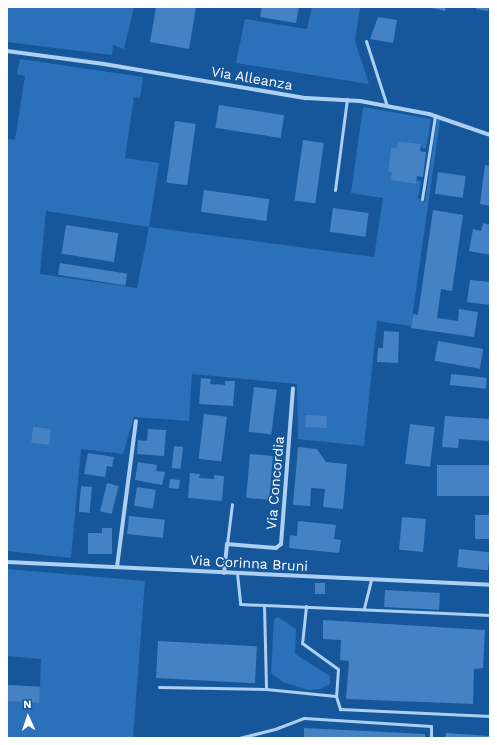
<!DOCTYPE html>
<style>
body{margin:0}
#map{position:relative;width:497px;height:745px;overflow:hidden;background:#16579b;font-family:"Work Sans",sans-serif}
div>[style]{position:absolute}
[style*='--x']{left:calc(var(--x)*1px);top:calc(var(--y)*1px);width:calc(var(--w)*1px);rotate:calc(var(--a)*1deg)}
.green>*{inset:0;background:#2a71b9}
.building>*{inset:0;background:#4482c4;transform-origin:0 0}
.service>*{height:3px;margin:-1.5px;padding:0 1.5px;transform-origin:1.5px;border-radius:1.5px;background:#accff2}
.minor>*{height:4px;margin:-2px;padding:0 2px;transform-origin:2px;border-radius:2px;background:#accff2}
span{translate:-50% -50%;white-space:nowrap;text-align:center;line-height:1.15;-webkit-text-stroke:3px #16579b;paint-order:stroke}
.street-label{font-size:14px;color:#fff}
.frame{position:absolute;inset:0;border:8px solid #fff;pointer-events:none}
.north{position:absolute;left:8px;top:697px;width:40px;height:40px;-webkit-text-stroke:3px #16579b;paint-order:stroke;rotate:357deg;font-size:11px;font-weight:700;line-height:16px;text-align:center;color:#fff}
.north::after{content:'';display:block;margin:auto;width:14px;height:18px;background:#fff;clip-path:polygon(50% 0,100% 100%,50% 72%,0 100%)}
</style>
<div id="map">
<div class="green">
<i style="clip-path:polygon(7px 7px,134px 7px,124px 49px,113px 45px,112px 55px,7px 42px)"></i>
<i style="clip-path:polygon(312px 7px,360px 7px,355px 41px,369px 84px,236px 63px,245px 19px,307px 29px)"></i>
<i style="clip-path:polygon(evenodd,20px 59px,143px 77px,140px 98px,134px 97px,125px 158px,159px 163px,149px 227px,374px 257px,383px 198px,351px 193px,363px 107px,431px 119px,426px 149px,421px 147px,421px 144px,398px 141px,397px 148px,391px 147px,388px 172px,392px 172px,392px 180px,416px 184px,416px 180px,421px 181px,418px 198px,425px 202px,437px 120px,440px 120px,411px 326px,377px 321px,364px 446px,298px 439px,297px 384px,192px 374px,189px 421px,134px 417px,123px 454px,81px 449px,71px 558px,7px 551px,7px 139px,15px 140px,25px 76px,17px 74px,20px 59px,46px 211px,149px 227px,137px 288px,40px 274px,46px 211px)"></i>
<i style="clip-path:polygon(7px 569px,145px 581px,133px 738px,7px 738px,7px 685px,40px 687px,41px 659px,7px 656px)"></i>
<i style="clip-path:polygon(278px 617px,296px 629px,295px 654px,330px 676px,330px 684px,320px 689px,308px 690px,283px 682px,271px 673px,274px 620px)"></i>
</div>
<div class="building">
<i style="clip-path:polygon(156px 7px,196px 7px,189px 49px,150px 42px)"></i>
<i style="clip-path:polygon(262px 7px,299px 7px,296px 23px,260px 17px)"></i>
<i style="clip-path:polygon(427px 7px,446px 7px,445px 11px)"></i>
<i style="clip-path:polygon(476px 7px,489px 7px,488px 11px,476px 9px)"></i>
<i style="clip-path:polygon(378px 17px,397px 20px,393px 43px,370px 39px)"></i>
<i style="left:219px;top:105px;width:66px;height:23px;rotate:9deg"></i>
<i style="left:175px;top:121px;width:21px;height:62px;rotate:8deg"></i>
<i style="left:303px;top:140px;width:21px;height:61px;rotate:8deg"></i>
<i style="clip-path:polygon(398px 141px,421px 144px,420px 151px,426px 152px,423px 177px,417px 176px,416px 184px,391px 180px,392px 172px,388px 172px,391px 147px,397px 148px)"></i>
<i style="clip-path:polygon(485px 165px,490px 166px,490px 206px,480px 204px)"></i>
<i style="left:438px;top:172px;width:28px;height:22px;rotate:8deg"></i>
<i style="left:204px;top:190px;width:66px;height:22px;rotate:8deg"></i>
<i style="left:333px;top:208px;width:36px;height:24px;rotate:8deg"></i>
<i style="clip-path:polygon(433px 210px,463px 215px,452px 291px,441px 289px,437px 318px,458px 321px,459px 309px,478px 312px,474px 337px,411px 328px,413px 314px,418px 315px)"></i>
<i style="clip-path:polygon(483px 223px,490px 225px,490px 255px,469px 251px,473px 229px,481px 231px)"></i>
<i style="left:66px;top:225px;width:53px;height:29px;rotate:9deg"></i>
<i style="left:60px;top:263px;width:68px;height:12px;rotate:9deg"></i>
<i style="clip-path:polygon(470px 280px,490px 282px,490px 305px,467px 302px)"></i>
<i style="clip-path:polygon(384px 331px,399px 332px,398px 363px,377px 362px,378px 348px,383px 348px)"></i>
<i style="left:438px;top:341px;width:46px;height:20px;rotate:10deg"></i>
<i style="left:451px;top:374px;width:36px;height:11px;rotate:6deg"></i>
<i style="clip-path:polygon(201px 378px,211px 379px,210px 384px,225px 385px,225px 381px,235px 381px,233px 406px,199px 404px)"></i>
<i style="left:254px;top:387px;width:23px;height:45px;rotate:7deg"></i>
<i style="left:204px;top:414px;width:23px;height:45px;rotate:7deg"></i>
<i style="left:306px;top:415px;width:21px;height:12px;rotate:3deg"></i>
<i style="clip-path:polygon(445px 416px,490px 419px,490px 441px,459px 439px,458px 448px,442px 447px)"></i>
<i style="left:410px;top:424px;width:25px;height:40px;rotate:7deg"></i>
<i style="left:33px;top:427px;width:18px;height:16px;rotate:6deg"></i>
<i style="clip-path:polygon(148px 429px,166px 430px,164px 456px,137px 454px,138px 440px,147px 441px)"></i>
<i style="left:174px;top:446px;width:9px;height:22px;rotate:6deg"></i>
<i style="clip-path:polygon(298px 447px,317px 449px,326px 462px,347px 464px,343px 509px,323px 507px,325px 489px,311px 488px,310px 506px,293px 505px)"></i>
<i style="clip-path:polygon(88px 453px,114px 457px,112px 467px,107px 466px,105px 477px,84px 474px)"></i>
<i style="left:250px;top:454px;width:23px;height:44px;rotate:5deg"></i>
<i style="clip-path:polygon(138px 462px,157px 465px,156px 471px,165px 472px,162px 485px,135px 480px)"></i>
<i style="left:490px;top:465px;width:31px;height:53px;rotate:90deg"></i>
<i style="clip-path:polygon(190px 473px,200px 474px,199px 478px,214px 479px,214px 475px,224px 476px,222px 501px,188px 498px)"></i>
<i style="left:170px;top:479px;width:10px;height:9px;rotate:6deg"></i>
<i style="left:107px;top:483px;width:12px;height:29px;rotate:14deg"></i>
<i style="left:81px;top:486px;width:11px;height:26px;rotate:5deg"></i>
<i style="left:137px;top:487px;width:19px;height:19px;rotate:9deg"></i>
<i style="left:490px;top:515px;width:24px;height:15px;rotate:90deg"></i>
<i style="left:129px;top:516px;width:36px;height:18px;rotate:6deg"></i>
<i style="left:402px;top:517px;width:24px;height:33px;rotate:5deg"></i>
<i style="clip-path:polygon(298px 521px,336px 525px,334px 539px,341px 540px,339px 553px,289px 548px,290px 535px,297px 536px)"></i>
<i style="clip-path:polygon(102px 528px,112px 528px,112px 554px,88px 554px,88px 533px,102px 533px)"></i>
<i style="left:459px;top:549px;width:31px;height:18px;rotate:6deg"></i>
<i style="left:315px;top:583px;width:10px;height:11px"></i>
<i style="left:385px;top:590px;width:55px;height:17px;rotate:3deg"></i>
<i style="clip-path:polygon(323px 620px,485px 630px,483px 668px,474px 669px,473px 704px,346px 699px,349px 661px,340px 660px,341px 640px,323px 639px)"></i>
<i style="left:158px;top:641px;width:99px;height:37px;rotate:3deg"></i>
<i style="left:7px;top:685px;width:33px;height:16px;rotate:3deg"></i>
<i style="clip-path:polygon(304px 728px,425px 734px,425px 738px,304px 738px)"></i>
<i style="clip-path:polygon(446px 733px,490px 736px,490px 738px,445px 738px)"></i>
</div>
<div class="service">
<i style="--x:366;--y:41;--w:68;--a:72.1"></i>
<i style="--x:335;--y:190;--w:92;--a:-82.5"></i>
<i style="--x:422;--y:199;--w:84;--a:-81.1"></i>
<i style="--x:227;--y:544;--w:40;--a:-82.9"></i>
<i style="--x:237;--y:573;--w:31;--a:84"></i>
<i style="--x:240;--y:604;--w:250;--a:2.5"></i>
<i style="--x:264;--y:605;--w:84;--a:88.6"></i>
<i style="--x:266;--y:689;--w:70;--a:5.7"></i>
<i style="--x:306;--y:606;--w:37;--a:96"></i>
<i style="--x:302;--y:643;--w:44;--a:35.8"></i>
<i style="--x:338;--y:669;--w:27;--a:94"></i>
<i style="--x:336;--y:696;--w:14;--a:73"></i>
<i style="--x:340;--y:709;--w:150;--a:2.7"></i>
<i style="--x:364;--y:608;--w:30;--a:-76"></i>
<i style="--x:159;--y:687;--w:107;--a:1.1"></i>
<i style="--x:239;--y:738;--w:37;--a:-14"></i>
<i style="--x:275;--y:729;--w:31;--a:-21"></i>
<i style="--x:304;--y:718;--w:127;--a:3.6"></i>
<i style="--x:431;--y:726;--w:12;--a:90"></i>
</div>
<div class="minor">
<i style="--x:7;--y:51;--w:98;--a:7.6"></i>
<i style="--x:104;--y:64;--w:205;--a:9.6"></i>
<i style="--x:306;--y:98;--w:54;--a:3.2"></i>
<i style="--x:360;--y:101;--w:70;--a:10.7"></i>
<i style="--x:429;--y:114;--w:65;--a:19"></i>
<i style="--x:7;--y:562;--w:484;--a:2.7"></i>
<i style="--x:117;--y:567;--w:147;--a:-82.6"></i>
<i style="--x:224;--y:573;--w:29;--a:-84"></i>
<i style="--x:227;--y:544;--w:49;--a:4.7"></i>
<i style="--x:276;--y:548;--w:6;--a:-39"></i>
<i style="--x:281;--y:544;--w:156;--a:-85.6"></i>
</div>
<div class="street-label">
<span style="left:252px;top:78px;rotate:10deg">Via Alleanza</span>
<span style="left:275px;top:483px;rotate:-85deg">Via Concordia</span>
<span style="left:249px;top:563px;rotate:3deg">Via Corinna Bruni</span>
</div>
<div class="frame"></div>
<div class="north">N</div>
</div>
